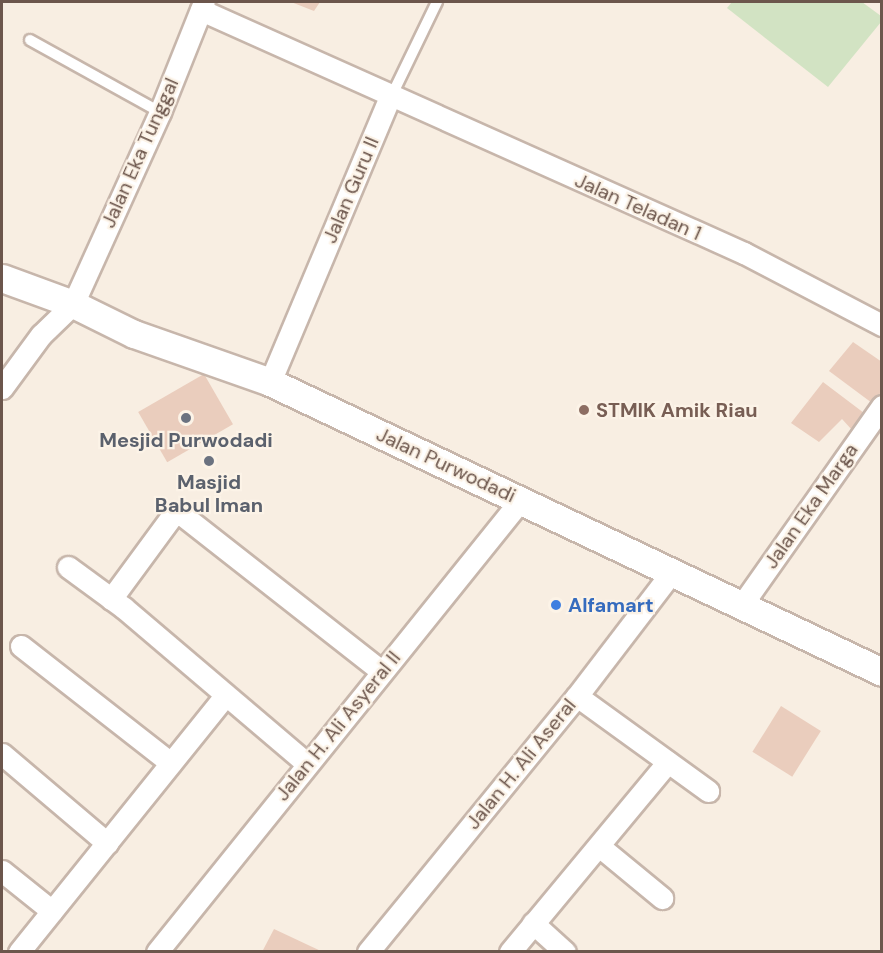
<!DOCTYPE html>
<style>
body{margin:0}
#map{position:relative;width:883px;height:953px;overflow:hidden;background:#f8eee2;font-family:"DM Sans",sans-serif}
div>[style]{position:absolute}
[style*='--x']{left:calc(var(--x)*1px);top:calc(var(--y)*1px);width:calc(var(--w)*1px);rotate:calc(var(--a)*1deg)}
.green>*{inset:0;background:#d2e3c3}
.building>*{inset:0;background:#eacdbd;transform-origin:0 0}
.roads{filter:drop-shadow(2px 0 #c7b6ab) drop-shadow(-2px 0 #c7b6ab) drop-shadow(0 2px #c7b6ab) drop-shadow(0 -2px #c7b6ab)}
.service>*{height:10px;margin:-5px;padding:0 5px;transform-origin:5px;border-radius:5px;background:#fff}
.minor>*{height:21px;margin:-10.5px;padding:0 10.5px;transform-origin:10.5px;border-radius:10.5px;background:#fff}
.tertiary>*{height:27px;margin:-13.5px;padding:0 13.5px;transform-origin:13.5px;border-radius:13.5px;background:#fff}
.dots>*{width:16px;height:16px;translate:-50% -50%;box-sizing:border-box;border:3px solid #fcf3e7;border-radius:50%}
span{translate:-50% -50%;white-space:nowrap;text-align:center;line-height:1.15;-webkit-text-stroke:4.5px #fcf3e7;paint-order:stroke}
.street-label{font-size:20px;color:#6c564c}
.education-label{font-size:20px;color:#785e54;font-weight:700}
.left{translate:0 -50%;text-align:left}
.worship-label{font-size:20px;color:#5b616d;font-weight:700}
.shop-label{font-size:20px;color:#366cbe;font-weight:700}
.frame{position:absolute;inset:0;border:3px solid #6c564c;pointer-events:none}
</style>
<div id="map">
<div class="green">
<i style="clip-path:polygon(732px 2px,862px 2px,881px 16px,881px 22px,828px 87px,727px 8px)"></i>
</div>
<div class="building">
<i style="clip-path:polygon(291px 2px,320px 2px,314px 11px)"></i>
<i style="clip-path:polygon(853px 342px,882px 362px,882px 391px,872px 403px,829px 371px)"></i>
<i style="left:204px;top:374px;width:58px;height:76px;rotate:60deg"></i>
<i style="clip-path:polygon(823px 382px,864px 413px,852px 430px,842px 419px,819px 442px,791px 423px)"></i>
<i style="left:781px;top:706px;width:47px;height:54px;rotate:32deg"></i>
<i style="clip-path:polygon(274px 929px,323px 952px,262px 952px)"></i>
</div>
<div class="roads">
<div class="service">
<i style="--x:30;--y:40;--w:149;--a:29"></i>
<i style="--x:391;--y:97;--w:106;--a:-64.2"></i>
</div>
<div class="minor">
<i style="--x:201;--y:10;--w:595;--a:24.11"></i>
<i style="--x:744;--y:253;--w:156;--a:27.6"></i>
<i style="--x:270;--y:382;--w:309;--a:-67.2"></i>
<i style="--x:2;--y:388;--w:66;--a:-53.7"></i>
<i style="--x:41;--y:335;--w:45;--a:-44.1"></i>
<i style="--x:73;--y:304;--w:211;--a:-65.6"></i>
<i style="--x:160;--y:112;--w:118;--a:-68.2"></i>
<i style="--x:68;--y:567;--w:69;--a:36.2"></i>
<i style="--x:124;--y:608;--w:240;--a:40.4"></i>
<i style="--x:111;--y:599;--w:103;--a:-53.7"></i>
<i style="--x:172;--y:516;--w:9;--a:-13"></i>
<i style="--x:181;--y:514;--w:254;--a:38.1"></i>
<i style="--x:741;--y:606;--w:245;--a:-54.8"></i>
<i style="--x:21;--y:646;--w:190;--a:38"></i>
<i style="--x:577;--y:696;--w:162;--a:35.9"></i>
<i style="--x:2;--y:754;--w:138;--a:40.3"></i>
<i style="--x:599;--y:846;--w:82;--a:39.5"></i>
<i style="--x:2;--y:871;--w:64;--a:38.7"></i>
<i style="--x:533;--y:923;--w:43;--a:42.2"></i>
<i style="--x:19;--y:952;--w:329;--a:-51.2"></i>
<i style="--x:157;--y:952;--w:579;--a:-51.17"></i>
<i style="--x:368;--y:952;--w:330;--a:-50.8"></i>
<i style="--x:577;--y:696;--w:155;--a:-52.6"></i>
<i style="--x:510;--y:952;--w:247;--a:-50.3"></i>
</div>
<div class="tertiary">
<i style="--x:2;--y:278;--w:76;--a:20.1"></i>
<i style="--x:73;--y:304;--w:68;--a:26.2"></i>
<i style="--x:134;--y:334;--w:144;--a:19.4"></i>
<i style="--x:270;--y:382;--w:677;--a:25.35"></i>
</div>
</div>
<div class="dots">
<i style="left:584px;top:410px;background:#8d6e63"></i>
<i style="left:186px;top:418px;background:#6b7280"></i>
<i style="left:209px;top:461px;background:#6b7280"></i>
<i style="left:556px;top:605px;background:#3f7fe0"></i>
</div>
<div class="street-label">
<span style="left:140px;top:153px;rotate:-66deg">Jalan Eka Tunggal</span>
<span style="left:351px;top:190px;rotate:-67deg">Jalan Guru II</span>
<span style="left:638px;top:207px;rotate:24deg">Jalan Teladan 1</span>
<span style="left:446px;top:465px;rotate:25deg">Jalan Purwodadi</span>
<span style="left:811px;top:506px;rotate:-55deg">Jalan Eka Marga</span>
<span style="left:338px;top:726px;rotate:-51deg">Jalan H. Ali Asyeral II</span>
<span style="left:521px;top:764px;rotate:-51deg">Jalan H. Ali Aseral</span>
</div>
<div class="education-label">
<span class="left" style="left:596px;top:410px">STMIK Amik Riau</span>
</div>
<div class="worship-label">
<span style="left:186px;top:440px">Mesjid Purwodadi</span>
<span style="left:209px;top:494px">Masjid<br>Babul Iman</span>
</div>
<div class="shop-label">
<span class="left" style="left:568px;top:605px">Alfamart</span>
</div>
<div class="frame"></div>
</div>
